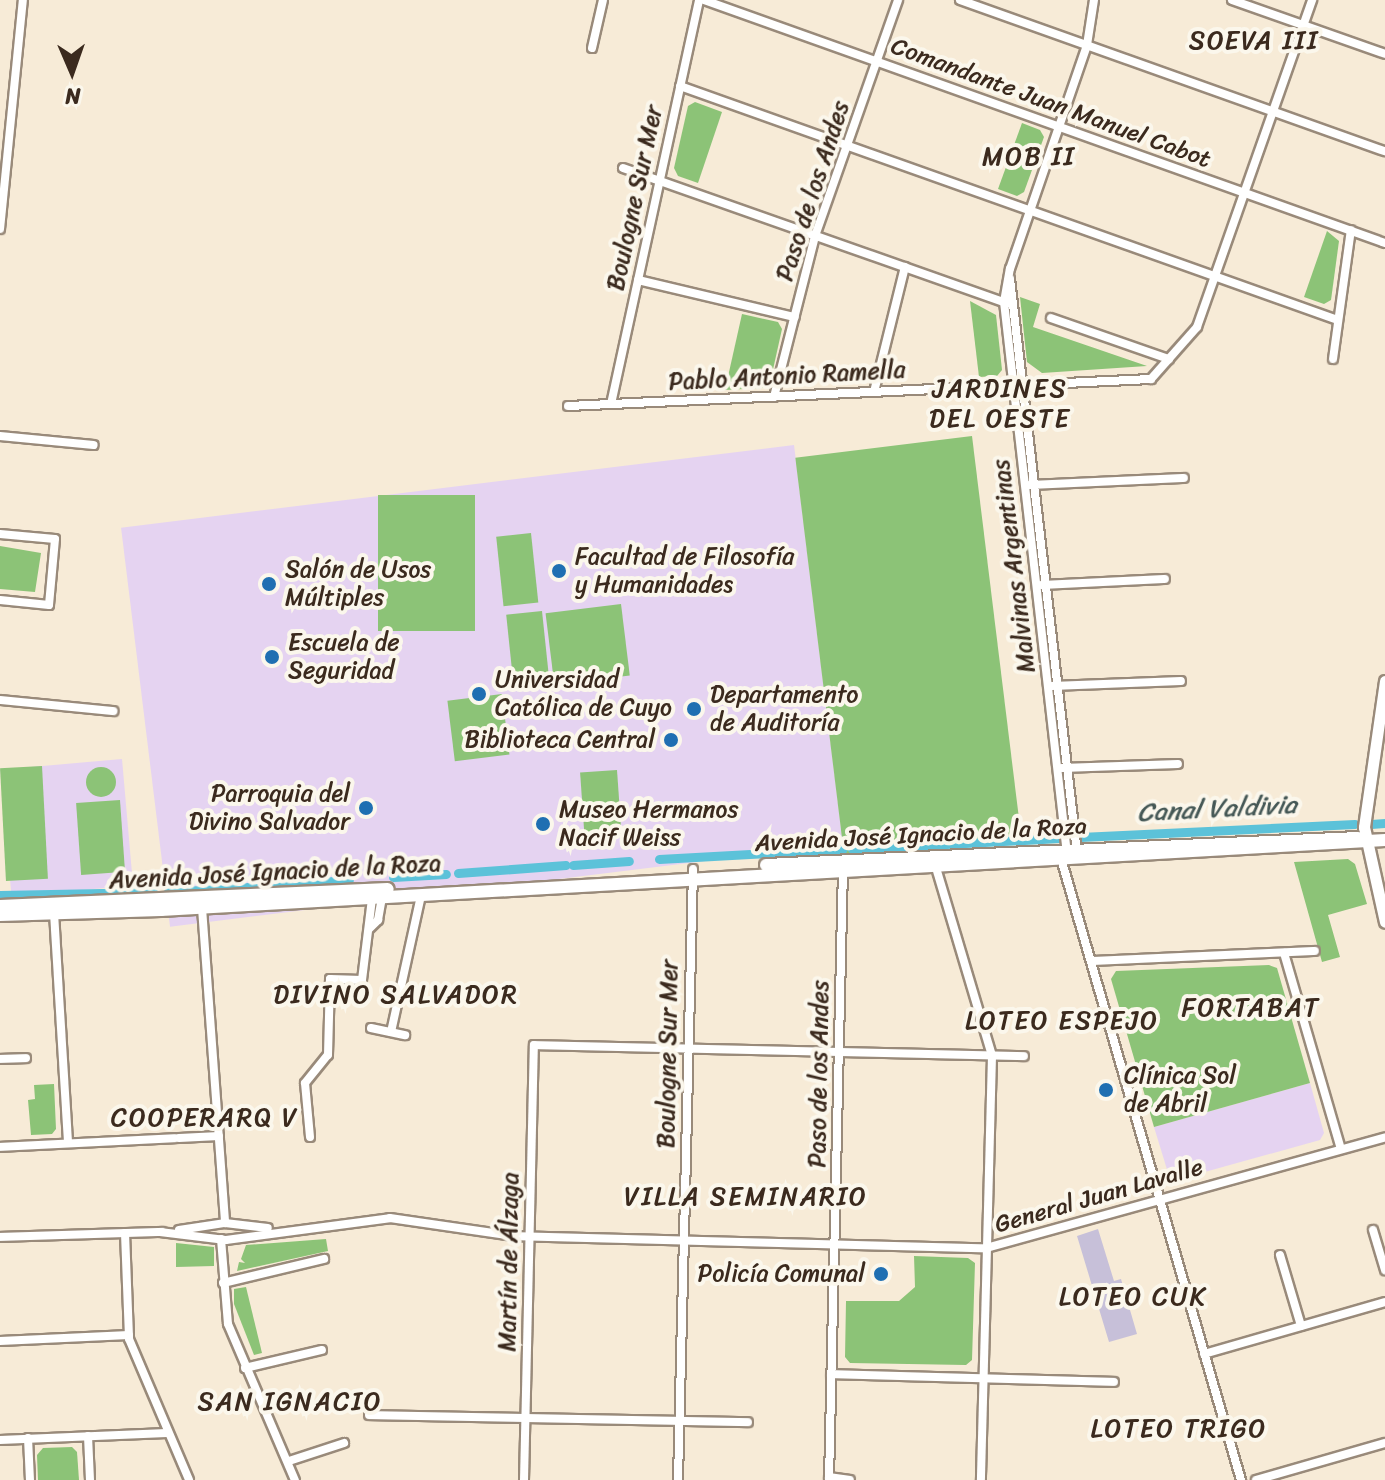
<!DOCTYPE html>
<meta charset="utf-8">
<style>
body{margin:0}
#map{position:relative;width:1385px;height:1480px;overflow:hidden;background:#f7ebd7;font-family:Sriracha,sans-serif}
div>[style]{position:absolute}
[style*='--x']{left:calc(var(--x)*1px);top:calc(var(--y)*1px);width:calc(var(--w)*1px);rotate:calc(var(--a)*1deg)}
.built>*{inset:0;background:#e5d3f1;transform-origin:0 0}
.industrial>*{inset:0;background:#c7c0d9}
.green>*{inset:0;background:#8cc377;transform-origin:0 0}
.round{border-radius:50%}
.canal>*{height:9px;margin:-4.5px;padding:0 4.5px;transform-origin:4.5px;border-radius:4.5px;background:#5cc2d9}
.roads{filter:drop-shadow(2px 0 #998a7a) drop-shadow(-2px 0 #998a7a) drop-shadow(0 2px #998a7a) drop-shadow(0 -2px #998a7a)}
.minor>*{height:8px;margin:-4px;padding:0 4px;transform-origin:4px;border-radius:4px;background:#fff}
.secondary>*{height:11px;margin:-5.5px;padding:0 5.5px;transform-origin:5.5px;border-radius:5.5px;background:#fff}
.primary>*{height:12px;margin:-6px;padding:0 6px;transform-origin:6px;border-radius:6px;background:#fff}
.dots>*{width:22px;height:22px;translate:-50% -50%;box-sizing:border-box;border:4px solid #fbf7ec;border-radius:50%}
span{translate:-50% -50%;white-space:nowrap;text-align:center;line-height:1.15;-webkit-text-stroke:8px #fbf7ec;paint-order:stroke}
.street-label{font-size:24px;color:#3b2a1e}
.poi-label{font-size:24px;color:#3b2a1e}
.left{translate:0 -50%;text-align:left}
.right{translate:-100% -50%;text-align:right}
.neighbourhood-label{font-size:26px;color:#3b2a1e;letter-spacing:2px}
.water-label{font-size:26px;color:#455856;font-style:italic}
.north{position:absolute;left:32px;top:32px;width:80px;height:80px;-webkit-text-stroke:6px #fbf7ec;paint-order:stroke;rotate:178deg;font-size:22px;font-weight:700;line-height:32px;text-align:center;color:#3b2a1e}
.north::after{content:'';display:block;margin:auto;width:28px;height:36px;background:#3b2a1e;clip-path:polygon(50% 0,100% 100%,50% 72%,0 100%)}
</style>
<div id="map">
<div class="built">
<i style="left:794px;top:445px;width:402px;height:678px;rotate:83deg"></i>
<i style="left:122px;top:759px;width:127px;height:122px;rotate:85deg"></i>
<i style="clip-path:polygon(1310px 1083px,1324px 1133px,1320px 1140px,1176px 1180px,1169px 1176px,1154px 1127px)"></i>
</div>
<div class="industrial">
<i style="clip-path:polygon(1098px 1229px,1114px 1281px,1121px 1279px,1137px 1334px,1109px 1342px,1077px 1236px)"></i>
</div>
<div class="green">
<i style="clip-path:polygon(695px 102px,722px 112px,698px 183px,678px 176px,674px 168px,688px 106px)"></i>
<i style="clip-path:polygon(1022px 123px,1040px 130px,1044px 137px,1024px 192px,1017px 196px,998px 189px)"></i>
<i style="clip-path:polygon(1327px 231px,1339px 241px,1331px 300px,1324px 304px,1304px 297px)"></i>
<i style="clip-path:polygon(1020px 297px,1040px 304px,1033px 327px,1147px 366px,1042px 373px,1027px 362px)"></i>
<i style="clip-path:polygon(970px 301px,996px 315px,1002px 370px,997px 376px,979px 377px)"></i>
<i style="clip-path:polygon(742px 314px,778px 322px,782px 329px,770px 383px,763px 388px,725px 390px)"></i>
<i style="left:972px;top:436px;width:402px;height:178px;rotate:83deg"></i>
<i style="left:475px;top:495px;width:136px;height:97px;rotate:90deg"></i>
<i style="left:531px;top:533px;width:70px;height:35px;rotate:84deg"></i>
<i style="clip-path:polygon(0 546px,41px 553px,35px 592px,0 589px)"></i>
<i style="left:621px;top:604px;width:72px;height:76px;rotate:83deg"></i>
<i style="left:542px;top:611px;width:70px;height:36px;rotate:84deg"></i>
<i style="left:502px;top:694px;width:61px;height:55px;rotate:83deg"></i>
<i style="left:42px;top:766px;width:113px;height:42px;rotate:87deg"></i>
<i class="round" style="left:86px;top:767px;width:30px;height:30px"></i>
<i style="left:617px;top:770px;width:64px;height:37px;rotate:86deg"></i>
<i style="left:120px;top:800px;width:72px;height:44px;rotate:86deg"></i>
<i style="clip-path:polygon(1348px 859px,1355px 864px,1367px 904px,1328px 915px,1340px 957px,1322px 962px,1294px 862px)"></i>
<i style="clip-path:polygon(1269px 965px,1277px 968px,1310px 1083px,1154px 1127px,1111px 979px,1116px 971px)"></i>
<i style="clip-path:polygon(54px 1084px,56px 1129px,52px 1134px,31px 1135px,28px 1100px,35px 1099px,34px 1085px)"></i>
<i style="clip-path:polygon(326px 1239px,328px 1251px,237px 1271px,239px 1262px,245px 1263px,241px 1259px,246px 1245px)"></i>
<i style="clip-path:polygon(176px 1243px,214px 1247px,214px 1266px,176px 1267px)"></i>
<i style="clip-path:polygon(914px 1256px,968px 1258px,975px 1263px,972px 1360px,966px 1365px,850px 1363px,845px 1357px,846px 1301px,899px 1301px,915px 1287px)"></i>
<i style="clip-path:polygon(246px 1287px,262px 1353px,254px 1355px,234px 1304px,234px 1289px)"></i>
<i style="clip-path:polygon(72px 1447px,77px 1452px,79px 1480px,38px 1480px,37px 1455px,43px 1448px)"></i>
</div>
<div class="canal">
<i style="--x:1371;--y:824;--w:14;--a:-4"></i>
<i style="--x:1080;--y:837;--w:275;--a:-2.7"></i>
<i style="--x:852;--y:849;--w:208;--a:-3"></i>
<i style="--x:659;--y:859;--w:184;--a:-3.1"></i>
<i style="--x:573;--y:865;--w:56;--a:-4.1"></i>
<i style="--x:458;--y:873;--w:108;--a:-4.2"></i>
<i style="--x:393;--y:877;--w:53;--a:-3.2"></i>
<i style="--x:271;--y:885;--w:78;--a:-3.7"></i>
<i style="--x:168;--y:892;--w:95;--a:-3.6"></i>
<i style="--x:0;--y:895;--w:153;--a:-1.1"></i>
</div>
<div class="roads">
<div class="minor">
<i style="--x:704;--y:0;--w:723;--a:19.64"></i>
<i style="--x:960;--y:0;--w:451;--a:19.6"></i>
<i style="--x:1232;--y:0;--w:162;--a:19.4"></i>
<i style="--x:592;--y:48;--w:49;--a:-77.1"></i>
<i style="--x:680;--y:86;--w:698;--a:19.58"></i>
<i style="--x:623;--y:168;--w:407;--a:19.4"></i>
<i style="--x:0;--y:229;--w:230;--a:-84.3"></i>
<i style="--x:1010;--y:279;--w:578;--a:83.34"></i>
<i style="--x:638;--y:280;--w:161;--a:13.3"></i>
<i style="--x:1051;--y:318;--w:125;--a:19.2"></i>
<i style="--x:1333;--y:359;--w:130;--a:-82.1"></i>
<i style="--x:874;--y:392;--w:129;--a:-76.1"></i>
<i style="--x:774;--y:397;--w:166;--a:-75.7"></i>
<i style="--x:815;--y:236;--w:250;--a:-70.6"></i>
<i style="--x:611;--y:404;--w:413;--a:-77.7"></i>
<i style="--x:568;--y:406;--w:584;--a:-2.65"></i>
<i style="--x:1151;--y:379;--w:69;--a:-48.5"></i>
<i style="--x:1197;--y:327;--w:347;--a:-70.6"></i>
<i style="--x:0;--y:436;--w:94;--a:5.5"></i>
<i style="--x:1029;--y:485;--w:155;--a:-2.6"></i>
<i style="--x:0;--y:534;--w:55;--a:5.2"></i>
<i style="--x:55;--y:539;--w:66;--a:95.2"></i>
<i style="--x:49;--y:605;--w:49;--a:-174.2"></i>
<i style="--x:1041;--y:585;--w:124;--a:-2.8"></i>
<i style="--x:1052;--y:686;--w:129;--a:-2.2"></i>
<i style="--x:0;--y:700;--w:114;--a:5.6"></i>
<i style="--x:1062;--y:768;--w:116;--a:-2"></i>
<i style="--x:1067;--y:854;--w:556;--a:-96.51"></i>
<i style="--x:1004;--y:302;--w:34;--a:-80"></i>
<i style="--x:1010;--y:269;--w:237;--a:-71"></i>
<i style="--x:1087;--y:45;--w:46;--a:-81.2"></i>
<i style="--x:1060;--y:855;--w:651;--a:73.85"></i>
<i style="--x:934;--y:861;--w:203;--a:73.4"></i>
<i style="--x:992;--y:1056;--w:424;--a:91.5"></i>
<i style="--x:202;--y:908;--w:316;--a:85.8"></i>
<i style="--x:54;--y:913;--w:230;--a:86.5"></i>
<i style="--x:369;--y:929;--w:13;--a:-45"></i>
<i style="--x:378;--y:920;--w:23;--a:-80"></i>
<i style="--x:1284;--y:953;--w:204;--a:73.8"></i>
<i style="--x:1091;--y:961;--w:224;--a:-2.6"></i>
<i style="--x:371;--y:1028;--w:35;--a:12"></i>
<i style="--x:391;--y:1032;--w:140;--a:-77.6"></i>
<i style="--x:0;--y:1059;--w:26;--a:-2"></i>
<i style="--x:310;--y:1137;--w:54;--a:-95.3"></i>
<i style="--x:305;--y:1083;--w:36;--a:-51"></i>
<i style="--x:328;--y:1055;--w:76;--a:-88.5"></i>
<i style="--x:330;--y:979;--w:32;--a:2"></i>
<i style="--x:362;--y:980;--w:83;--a:-83"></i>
<i style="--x:179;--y:1138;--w:40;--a:-2.9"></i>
<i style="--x:0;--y:1147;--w:175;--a:-2.9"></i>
<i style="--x:179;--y:1230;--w:47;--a:-8.7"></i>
<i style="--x:225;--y:1223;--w:43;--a:6.6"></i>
<i style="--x:1373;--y:1230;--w:42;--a:73.3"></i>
<i style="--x:160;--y:1232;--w:66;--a:6.9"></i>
<i style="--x:226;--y:1240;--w:165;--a:-7.6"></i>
<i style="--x:390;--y:1218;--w:125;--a:8.3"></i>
<i style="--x:514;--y:1236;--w:472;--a:1.5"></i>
<i style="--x:986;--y:1248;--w:414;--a:-15.5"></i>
<i style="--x:125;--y:1233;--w:106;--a:87.8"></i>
<i style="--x:129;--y:1339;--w:153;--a:66.9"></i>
<i style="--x:0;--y:1237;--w:162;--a:-1.8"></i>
<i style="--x:221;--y:1239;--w:85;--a:85.3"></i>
<i style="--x:228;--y:1324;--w:170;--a:66.8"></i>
<i style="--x:1280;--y:1255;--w:74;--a:73.5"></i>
<i style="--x:223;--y:1283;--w:104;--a:-13.4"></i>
<i style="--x:0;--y:1341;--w:129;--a:-2.7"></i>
<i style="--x:1204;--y:1354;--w:188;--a:-16"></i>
<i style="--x:245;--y:1368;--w:79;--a:-13.2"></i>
<i style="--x:831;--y:1374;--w:283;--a:1.6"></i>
<i style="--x:369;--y:1415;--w:379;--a:1.1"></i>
<i style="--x:88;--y:1436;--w:44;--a:87.4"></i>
<i style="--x:28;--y:1438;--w:42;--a:87.3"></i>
<i style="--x:0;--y:1440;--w:167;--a:-2.4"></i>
<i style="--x:289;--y:1461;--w:58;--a:-18.1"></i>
<i style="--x:829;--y:1477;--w:21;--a:8"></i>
<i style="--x:524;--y:1480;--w:435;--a:-88.7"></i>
<i style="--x:534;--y:1045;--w:490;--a:1.3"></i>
<i style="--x:678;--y:1480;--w:611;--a:-88.59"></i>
<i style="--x:829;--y:1480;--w:611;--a:-88.69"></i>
<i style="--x:1256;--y:1480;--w:134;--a:-16"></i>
</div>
<div class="secondary">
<i style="--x:1385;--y:681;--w:148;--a:98.2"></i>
<i style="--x:1364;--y:827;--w:97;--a:77.5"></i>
</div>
<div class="primary">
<i style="--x:766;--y:865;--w:593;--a:-2.61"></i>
<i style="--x:0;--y:906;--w:388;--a:-2.5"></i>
<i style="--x:0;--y:915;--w:161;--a:-1.8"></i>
<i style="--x:161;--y:910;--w:1226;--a:-3.27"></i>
</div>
</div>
<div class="dots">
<i style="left:559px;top:571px;background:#1f6fb2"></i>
<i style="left:269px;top:584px;background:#1f6fb2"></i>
<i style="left:272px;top:657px;background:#1f6fb2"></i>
<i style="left:479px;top:694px;background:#1f6fb2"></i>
<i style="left:694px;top:709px;background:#1f6fb2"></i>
<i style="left:671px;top:740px;background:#1f6fb2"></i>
<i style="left:366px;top:808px;background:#1f6fb2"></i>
<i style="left:543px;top:824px;background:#1f6fb2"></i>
<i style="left:1106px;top:1090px;background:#1f6fb2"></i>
<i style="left:881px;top:1274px;background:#1f6fb2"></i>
</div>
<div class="street-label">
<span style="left:1051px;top:103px;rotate:20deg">Comandante Juan Manuel Cabot</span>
<span style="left:813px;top:191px;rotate:-72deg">Paso de los Andes</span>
<span style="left:635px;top:198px;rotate:-78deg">Boulogne Sur Mer</span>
<span style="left:787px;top:376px;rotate:-3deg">Pablo Antonio Ramella</span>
<span style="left:1014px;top:566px;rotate:-97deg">Malvinas Argentinas</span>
<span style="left:921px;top:835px;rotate:-3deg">Avenida José Ignacio de la Roza</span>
<span style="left:275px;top:872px;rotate:-3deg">Avenida José Ignacio de la Roza</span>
<span style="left:668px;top:1054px;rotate:-89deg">Boulogne Sur Mer</span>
<span style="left:819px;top:1074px;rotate:-89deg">Paso de los Andes</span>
<span style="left:1099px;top:1196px;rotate:-16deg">General Juan Lavalle</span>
<span style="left:509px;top:1262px;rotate:-89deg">Martín de Álzaga</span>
</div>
<div class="poi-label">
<span class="left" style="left:575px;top:571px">Facultad de Filosofía<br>y Humanidades</span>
<span class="left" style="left:285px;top:584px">Salón de Usos<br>Múltiples</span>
<span class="left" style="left:288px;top:657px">Escuela de<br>Seguridad</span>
<span class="left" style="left:495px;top:694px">Universidad<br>Católica de Cuyo</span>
<span class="left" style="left:710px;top:709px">Departamento<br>de Auditoría</span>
<span class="right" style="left:655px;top:740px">Biblioteca Central</span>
<span class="right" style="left:350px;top:808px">Parroquia del<br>Divino Salvador</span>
<span class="left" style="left:559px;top:824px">Museo Hermanos<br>Nacif Weiss</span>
<span class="left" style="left:1124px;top:1090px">Clínica Sol<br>de Abril</span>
<span class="right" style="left:865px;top:1274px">Policía Comunal</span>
</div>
<div class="neighbourhood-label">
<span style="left:1254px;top:41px">SOEVA III</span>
<span style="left:1029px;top:157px">MOB II</span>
<span style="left:1000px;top:404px">JARDINES<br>DEL OESTE</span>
<span style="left:396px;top:995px">DIVINO SALVADOR</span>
<span style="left:1251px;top:1008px">FORTABAT</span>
<span style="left:1062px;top:1021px">LOTEO ESPEJO</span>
<span style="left:205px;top:1118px">COOPERARQ V</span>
<span style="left:746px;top:1197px">VILLA SEMINARIO</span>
<span style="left:1133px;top:1297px">LOTEO CUK</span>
<span style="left:290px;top:1402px">SAN IGNACIO</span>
<span style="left:1179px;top:1429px">LOTEO TRIGO</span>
</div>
<div class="water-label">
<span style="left:1217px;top:809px;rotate:-3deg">Canal Valdivia</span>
</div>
<div class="north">N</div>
</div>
